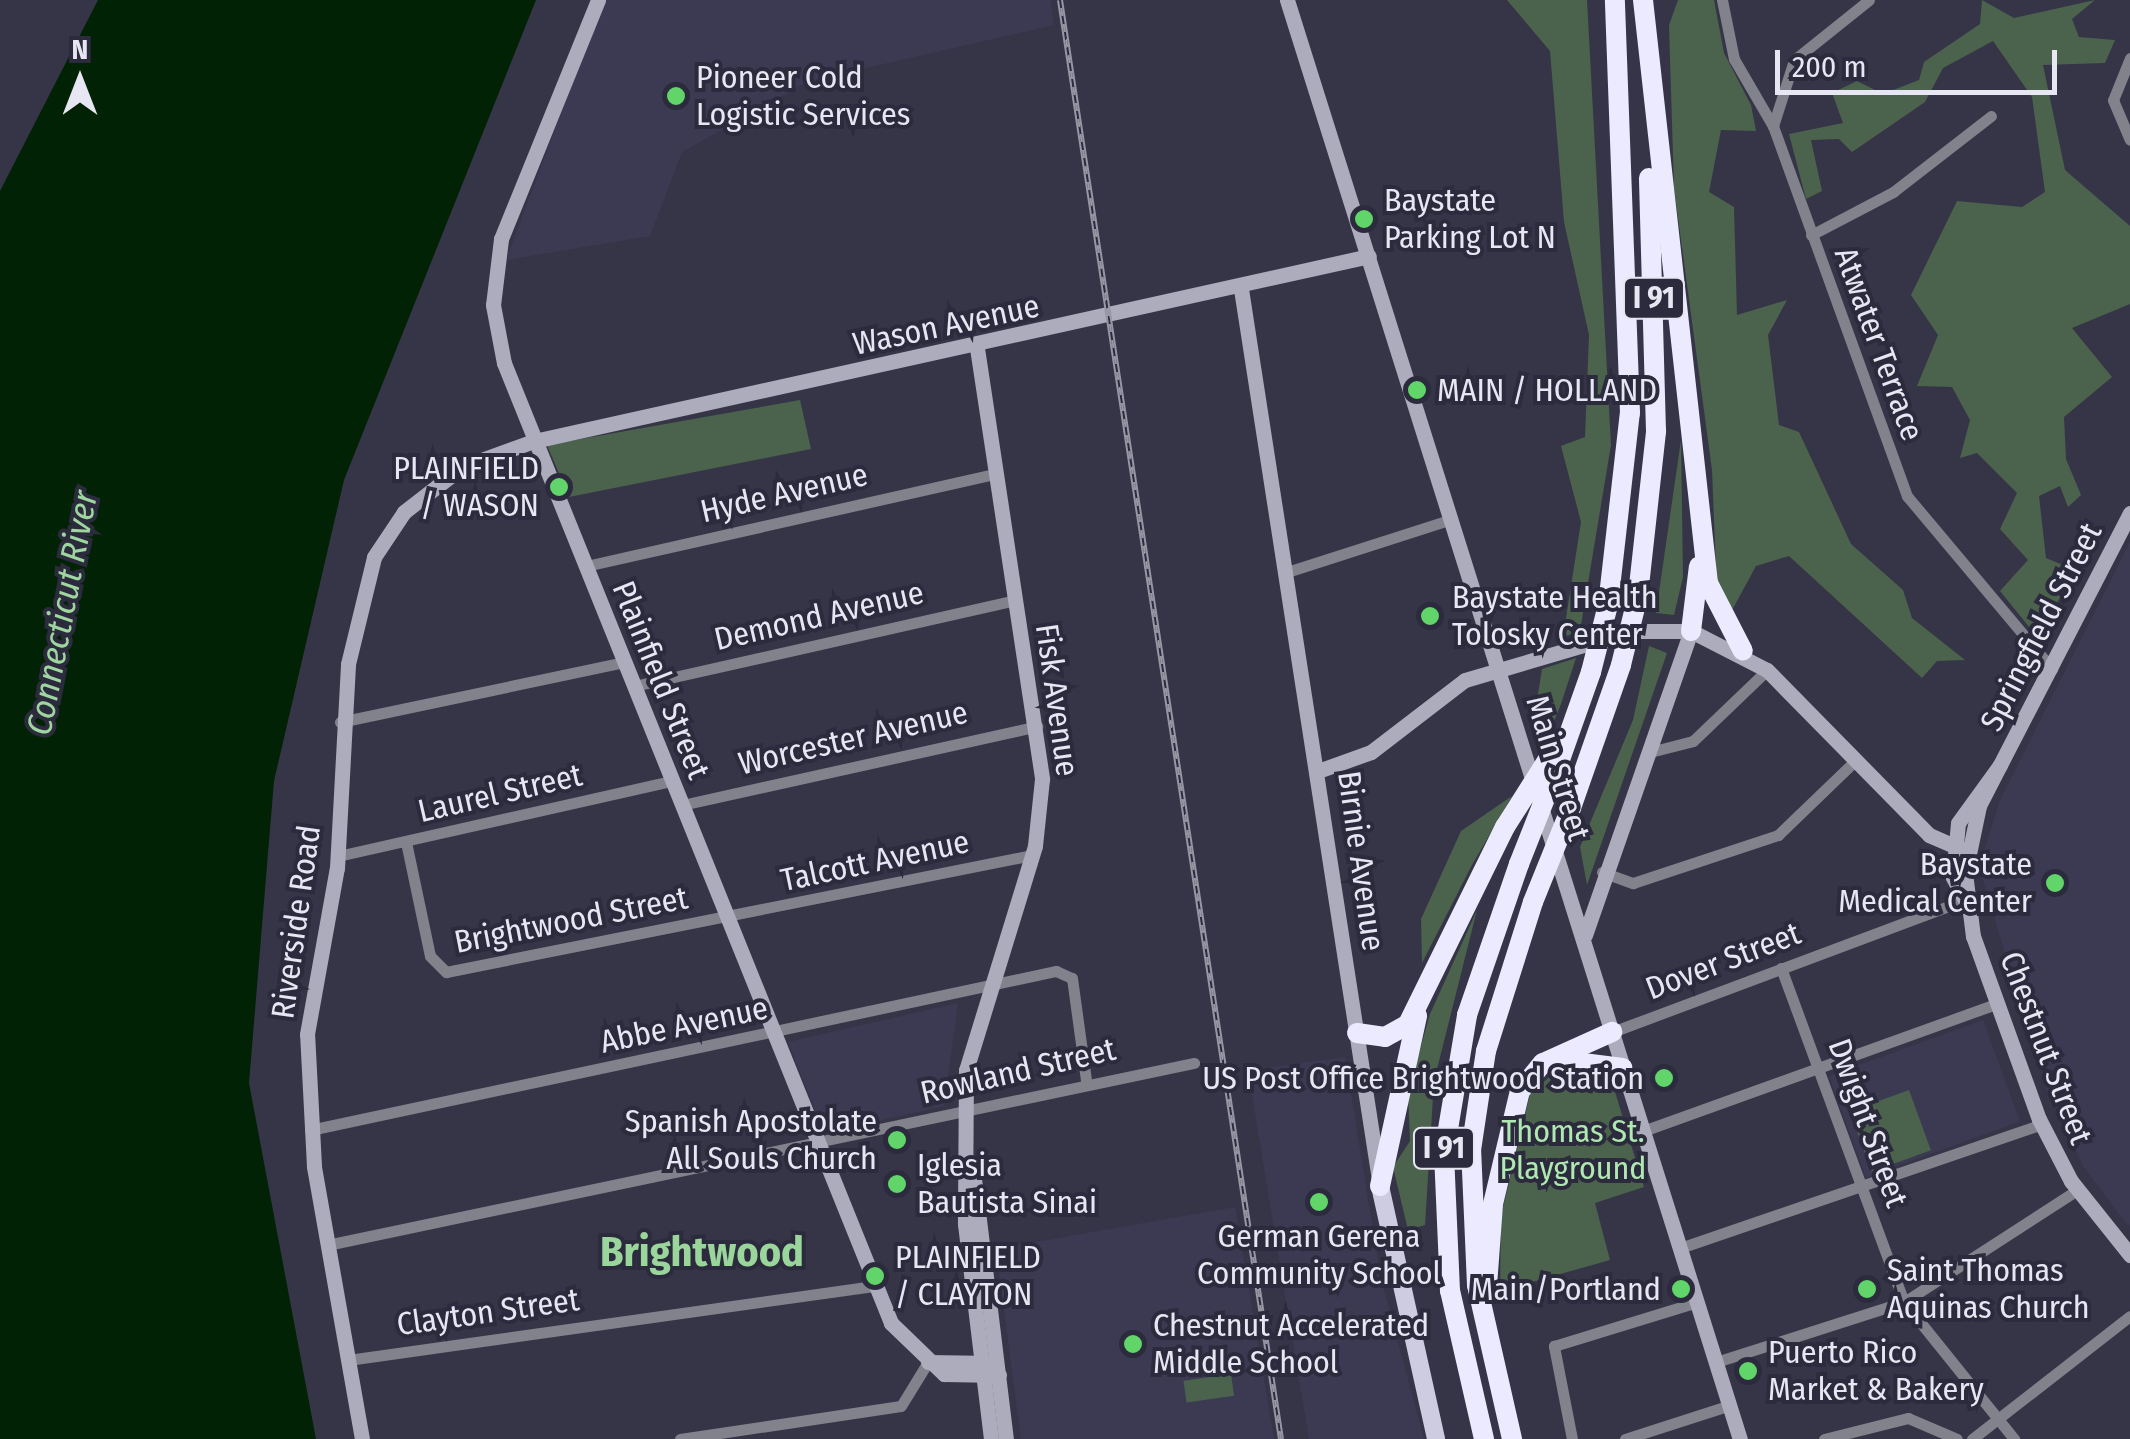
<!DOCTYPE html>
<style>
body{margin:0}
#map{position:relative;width:2130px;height:1439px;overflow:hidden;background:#363547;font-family:"Fira Sans Condensed",sans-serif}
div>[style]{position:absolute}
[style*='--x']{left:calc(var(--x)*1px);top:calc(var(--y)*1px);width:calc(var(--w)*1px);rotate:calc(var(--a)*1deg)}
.built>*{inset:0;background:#3c3a53;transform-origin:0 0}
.green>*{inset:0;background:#4b624c;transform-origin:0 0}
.water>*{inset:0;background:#022205}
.street>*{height:11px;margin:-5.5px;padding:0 5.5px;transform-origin:5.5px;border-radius:5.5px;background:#82828c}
.secondary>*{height:15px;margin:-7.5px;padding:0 7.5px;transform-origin:7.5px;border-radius:7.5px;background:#adacbc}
.primary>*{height:18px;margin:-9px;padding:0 9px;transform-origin:9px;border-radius:9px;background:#cdcce0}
.highway>*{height:20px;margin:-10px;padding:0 10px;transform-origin:10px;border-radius:10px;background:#ebeafe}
.rail>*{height:6px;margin-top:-3px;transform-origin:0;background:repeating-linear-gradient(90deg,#2c2b3d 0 8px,#9696a4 0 16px);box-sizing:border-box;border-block:2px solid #9696a4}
.highway-bridge>*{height:20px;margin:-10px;padding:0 10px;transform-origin:10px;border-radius:10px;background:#ebeafe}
.dots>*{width:28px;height:28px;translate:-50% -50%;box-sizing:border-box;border:5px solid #2c2b3d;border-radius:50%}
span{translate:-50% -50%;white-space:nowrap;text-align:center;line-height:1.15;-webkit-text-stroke:8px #2c2b3d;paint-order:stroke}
.shield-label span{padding:2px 8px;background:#2c2b3d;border:2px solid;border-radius:8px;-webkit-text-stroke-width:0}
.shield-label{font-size:30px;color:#e7e7f3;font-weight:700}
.poi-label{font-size:32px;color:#e7e7f3}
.left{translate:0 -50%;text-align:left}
.right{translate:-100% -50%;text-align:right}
.street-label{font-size:32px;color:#e7e7f3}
.park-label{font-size:32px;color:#b0e8b1}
.water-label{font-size:35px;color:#9fd69f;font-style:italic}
.district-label{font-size:42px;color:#9ad59b;font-weight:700}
.north{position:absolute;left:30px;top:30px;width:100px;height:100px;-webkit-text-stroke:8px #2c2b3d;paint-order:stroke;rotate:0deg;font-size:28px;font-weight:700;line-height:40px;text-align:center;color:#e7e7f3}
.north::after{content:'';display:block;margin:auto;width:35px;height:45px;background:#e7e7f3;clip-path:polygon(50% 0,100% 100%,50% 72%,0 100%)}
.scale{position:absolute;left:1775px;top:50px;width:282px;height:45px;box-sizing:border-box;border:5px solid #e7e7f3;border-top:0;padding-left:12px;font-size:30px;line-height:35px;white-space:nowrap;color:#e7e7f3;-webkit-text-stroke:8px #2c2b3d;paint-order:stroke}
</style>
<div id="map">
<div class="built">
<i style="clip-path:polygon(604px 0,1050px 0,1054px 25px,809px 81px,682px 152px,650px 236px,506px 260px)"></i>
<i style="clip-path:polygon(2130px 542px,2130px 1224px,2128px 1226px,2083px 1166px,2046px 1088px,1979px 867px,2000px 800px)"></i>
<i style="clip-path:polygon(958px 1003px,944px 1106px,824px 1133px,788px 1042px)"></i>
<i style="left:1983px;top:1020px;width:108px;height:164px;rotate:70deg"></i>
<i style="clip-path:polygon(1345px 1057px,1381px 1279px,1424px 1439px,1309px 1439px,1248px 1071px)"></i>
<i style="clip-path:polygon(1235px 1207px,1274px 1439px,1021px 1439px,996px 1249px)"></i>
</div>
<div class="green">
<i style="clip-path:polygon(1507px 0,1587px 0,1611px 445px,1580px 631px,1563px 637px,1581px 522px,1561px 446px,1585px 437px,1589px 335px,1564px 222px,1550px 51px)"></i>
<i style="clip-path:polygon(1678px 0,1714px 0,1724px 53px,1751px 105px,1756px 131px,1721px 130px,1709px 192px,1734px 207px,1737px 315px,1787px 300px,1768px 335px,1779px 425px,1799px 432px,1851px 544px,1903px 590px,1912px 618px,1965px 660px,1937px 661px,1922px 678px,1789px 556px,1756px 566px,1730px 614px,1717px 594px,1712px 470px,1674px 188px,1669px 25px)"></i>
<i style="clip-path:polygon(1982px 0,2014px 18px,2095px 0,2072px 19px,2079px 37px,2115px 40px,2105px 63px,2043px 65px,2065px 170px,2130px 226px,2130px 304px,2072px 328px,2112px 377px,2064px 417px,2066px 459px,2081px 495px,2068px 507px,2060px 486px,2039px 496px,2046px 558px,2075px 570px,2038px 638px,2000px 591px,2028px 560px,2000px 529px,2017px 493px,1977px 453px,1960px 458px,1970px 420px,1952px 387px,1917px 386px,1938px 335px,1911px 295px,1957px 201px,2022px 207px,2045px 192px,2032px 97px,1993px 41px,1943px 68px,1925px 102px,1852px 152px,1839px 139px,1811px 140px,1822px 191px,1806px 199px,1789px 134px,1843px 123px,1832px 93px,1857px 81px,1883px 94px,1919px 80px,1924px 62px,1980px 24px)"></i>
<i style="clip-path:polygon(800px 400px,811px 449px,569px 497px,547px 445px)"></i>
<i style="clip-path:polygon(1681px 440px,1683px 577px,1674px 615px,1656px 613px)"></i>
<i style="clip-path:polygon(1649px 646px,1667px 653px,1587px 885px,1580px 847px,1633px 720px)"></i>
<i style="clip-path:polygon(1576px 658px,1561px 704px,1542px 751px,1533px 725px,1542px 669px)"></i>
<i style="clip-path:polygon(1512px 796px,1472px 865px,1422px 963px,1421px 919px,1461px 831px)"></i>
<i style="clip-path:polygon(1477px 910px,1434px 1081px,1425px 1225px,1408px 1230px,1393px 1167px,1410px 1141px,1408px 1092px,1430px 1014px)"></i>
<i style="clip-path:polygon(1561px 1067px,1608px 1069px,1644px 1187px,1595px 1203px,1610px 1260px,1500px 1291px,1501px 1216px,1530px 1094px)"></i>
<i style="left:1909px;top:1090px;width:64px;height:63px;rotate:70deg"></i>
<i style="left:1231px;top:1374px;width:22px;height:48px;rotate:82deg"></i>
</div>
<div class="water">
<i style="clip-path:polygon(98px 0,536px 0,344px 480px,274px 781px,249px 1083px,316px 1439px,0 1439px,0 191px)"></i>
</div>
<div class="street">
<i style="--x:1722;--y:0;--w:60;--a:78.5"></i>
<i style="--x:1734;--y:59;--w:78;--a:59.8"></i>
<i style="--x:1773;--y:126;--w:394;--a:70.1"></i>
<i style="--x:1907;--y:496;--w:226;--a:50"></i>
<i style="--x:2130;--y:58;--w:45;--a:112"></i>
<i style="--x:2113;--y:100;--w:43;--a:67"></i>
<i style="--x:1773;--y:126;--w:69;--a:-72.3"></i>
<i style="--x:1794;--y:60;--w:96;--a:-38.7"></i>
<i style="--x:1811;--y:235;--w:93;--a:-27.7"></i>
<i style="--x:1893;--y:192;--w:124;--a:-37.8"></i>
<i style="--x:586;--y:566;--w:419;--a:-12.7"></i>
<i style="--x:1287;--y:572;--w:173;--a:-17.8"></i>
<i style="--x:634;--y:686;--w:392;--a:-12.7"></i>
<i style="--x:340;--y:722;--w:290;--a:-11.9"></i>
<i style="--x:1650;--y:752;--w:44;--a:-14.3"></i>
<i style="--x:1693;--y:741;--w:103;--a:-43.8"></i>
<i style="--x:682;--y:805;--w:364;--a:-12.5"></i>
<i style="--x:406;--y:842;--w:116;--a:78.1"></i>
<i style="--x:430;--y:956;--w:23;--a:45"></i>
<i style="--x:446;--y:972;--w:598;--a:-11.29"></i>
<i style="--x:338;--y:856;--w:342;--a:-12.7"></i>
<i style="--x:1602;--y:872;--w:33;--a:20"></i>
<i style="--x:1633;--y:883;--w:153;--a:-18.3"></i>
<i style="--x:1778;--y:835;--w:108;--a:-43.9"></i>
<i style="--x:1781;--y:968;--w:356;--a:69.8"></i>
<i style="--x:1904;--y:1302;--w:176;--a:51.2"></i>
<i style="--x:1612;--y:1032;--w:377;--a:-20.5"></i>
<i style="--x:310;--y:1130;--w:763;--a:-12.03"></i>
<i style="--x:1056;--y:971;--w:17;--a:24"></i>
<i style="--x:1072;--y:978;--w:103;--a:82.2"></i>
<i style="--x:1643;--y:1131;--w:375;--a:-19.8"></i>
<i style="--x:327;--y:1245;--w:886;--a:-11.86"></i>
<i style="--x:1680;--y:1248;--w:383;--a:-18.9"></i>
<i style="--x:348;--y:1360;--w:531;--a:-8.01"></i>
<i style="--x:1716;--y:1362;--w:197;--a:-17.7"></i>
<i style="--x:1904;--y:1302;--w:206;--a:-32.9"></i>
<i style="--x:680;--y:1439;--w:223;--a:-8.5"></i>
<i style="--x:901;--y:1406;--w:52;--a:-58.5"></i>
<i style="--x:1572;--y:1439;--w:95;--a:-101"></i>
<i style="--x:1554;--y:1346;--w:150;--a:-17.1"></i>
<i style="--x:1625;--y:1439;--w:110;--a:-17.9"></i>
<i style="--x:1824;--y:1439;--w:87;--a:-14"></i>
<i style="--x:1908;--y:1418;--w:53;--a:23.2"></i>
<i style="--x:1972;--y:1439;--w:200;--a:-37.9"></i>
</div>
<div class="secondary">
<i style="--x:598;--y:0;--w:258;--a:112.1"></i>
<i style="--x:501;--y:239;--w:66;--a:96.9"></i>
<i style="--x:493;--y:305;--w:59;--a:79.3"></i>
<i style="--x:504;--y:363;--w:1035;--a:68.04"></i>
<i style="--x:891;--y:1323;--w:74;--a:43.9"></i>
<i style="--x:944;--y:1374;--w:55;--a:1"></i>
<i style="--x:1287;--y:0;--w:1509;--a:72.53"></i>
<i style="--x:1241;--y:289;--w:901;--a:81.19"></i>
<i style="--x:977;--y:348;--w:436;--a:81.4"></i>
<i style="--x:1042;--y:779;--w:67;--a:96"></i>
<i style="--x:1035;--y:846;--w:234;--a:107.1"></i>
<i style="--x:966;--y:1070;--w:154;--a:90.4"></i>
<i style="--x:965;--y:1224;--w:217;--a:83.1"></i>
<i style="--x:2130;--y:513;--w:330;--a:117.3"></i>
<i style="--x:1979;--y:806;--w:68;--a:101.8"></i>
<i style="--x:1965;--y:873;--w:64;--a:82.8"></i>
<i style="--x:1973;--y:936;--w:195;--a:70.2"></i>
<i style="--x:2039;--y:1119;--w:70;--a:62.7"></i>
<i style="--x:2071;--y:1181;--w:95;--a:51.4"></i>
<i style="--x:1318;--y:771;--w:56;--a:-19.7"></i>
<i style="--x:1371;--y:752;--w:118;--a:-37.5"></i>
<i style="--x:1465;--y:680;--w:173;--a:-16.4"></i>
<i style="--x:1631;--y:631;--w:60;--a:0"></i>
<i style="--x:1691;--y:631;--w:85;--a:27.2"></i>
<i style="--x:1767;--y:670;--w:231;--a:45.5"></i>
<i style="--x:1929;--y:835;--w:40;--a:23.4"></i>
<i style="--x:1965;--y:900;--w:26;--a:-118"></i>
<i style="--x:1953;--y:877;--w:54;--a:-84.7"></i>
<i style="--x:1958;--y:823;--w:72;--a:-54.1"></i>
<i style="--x:1585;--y:935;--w:322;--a:-70.8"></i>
<i style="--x:974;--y:1179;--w:262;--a:83"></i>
<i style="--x:928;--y:1362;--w:65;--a:0.9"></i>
<i style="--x:362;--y:1439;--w:277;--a:-100"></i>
<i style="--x:314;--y:1166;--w:132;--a:-93"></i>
<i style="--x:307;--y:1034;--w:169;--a:-79.8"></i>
<i style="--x:337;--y:868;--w:204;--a:-86.9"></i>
<i style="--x:348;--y:664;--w:110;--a:-76.3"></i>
<i style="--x:374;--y:557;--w:54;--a:-56.3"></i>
<i style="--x:404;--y:512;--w:73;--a:-37.8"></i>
<i style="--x:462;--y:467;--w:77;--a:-19.9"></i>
<i style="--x:534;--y:441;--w:855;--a:-12.49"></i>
</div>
<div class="primary">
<i style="--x:1380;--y:1186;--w:259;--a:77.5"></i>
</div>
<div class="highway">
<i style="--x:1643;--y:0;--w:587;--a:83.64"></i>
<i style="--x:1708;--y:583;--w:76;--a:62.8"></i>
<i style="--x:1638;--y:595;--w:165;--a:-83.7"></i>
<i style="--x:1656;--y:431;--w:253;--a:-91.6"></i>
<i style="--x:1608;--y:605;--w:193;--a:-83.5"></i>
<i style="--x:1630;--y:413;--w:413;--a:-92.1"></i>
<i style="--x:1691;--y:631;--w:65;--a:-83"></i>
<i style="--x:1557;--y:768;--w:102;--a:-70.5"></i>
<i style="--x:1571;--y:808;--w:151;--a:-70.7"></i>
<i style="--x:1357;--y:1033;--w:28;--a:8"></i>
<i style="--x:1385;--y:1037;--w:26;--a:-29"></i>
<i style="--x:1408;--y:1024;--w:220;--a:-63.8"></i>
<i style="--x:1559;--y:1060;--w:64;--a:7.1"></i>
<i style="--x:1380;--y:1186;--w:174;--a:-77.7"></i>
<i style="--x:1487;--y:1286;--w:82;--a:-85.8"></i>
<i style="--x:1493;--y:1204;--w:116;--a:-76.6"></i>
<i style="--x:1520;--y:1091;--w:36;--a:-51"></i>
<i style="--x:1543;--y:1063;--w:76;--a:-24.2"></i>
<i style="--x:1484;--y:1439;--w:152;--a:-102.9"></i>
<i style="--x:1450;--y:1291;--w:138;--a:-92.5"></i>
<i style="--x:1444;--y:1153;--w:140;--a:-80.5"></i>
<i style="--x:1467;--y:1015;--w:160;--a:-71"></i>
<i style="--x:1512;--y:1439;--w:158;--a:-102.8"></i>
<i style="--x:1477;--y:1285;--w:135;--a:-92.5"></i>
<i style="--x:1471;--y:1150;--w:100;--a:-81.4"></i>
<i style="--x:1486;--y:1051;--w:156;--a:-72.5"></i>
</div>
<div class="rail">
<i style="--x:1060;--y:0;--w:1456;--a:81.27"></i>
</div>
<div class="highway-bridge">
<i style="--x:1621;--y:665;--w:72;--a:-76.3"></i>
<i style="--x:1591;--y:672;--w:69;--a:-75.8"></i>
<i style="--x:1505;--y:827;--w:88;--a:-57.6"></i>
<i style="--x:1519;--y:864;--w:103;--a:-68.4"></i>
<i style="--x:1533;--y:902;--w:101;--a:-68"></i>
</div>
<div class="dots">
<i style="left:676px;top:96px;background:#61d46a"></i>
<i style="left:1364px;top:219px;background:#61d46a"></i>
<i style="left:1417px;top:390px;background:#61d46a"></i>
<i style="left:559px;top:487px;background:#61d46a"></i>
<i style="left:1430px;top:616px;background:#61d46a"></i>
<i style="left:2055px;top:883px;background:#61d46a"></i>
<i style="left:1664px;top:1078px;background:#61d46a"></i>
<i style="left:897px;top:1140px;background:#61d46a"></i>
<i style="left:897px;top:1184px;background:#61d46a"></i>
<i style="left:1319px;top:1202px;background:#61d46a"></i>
<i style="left:875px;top:1276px;background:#61d46a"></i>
<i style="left:1681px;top:1289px;background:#61d46a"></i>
<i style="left:1867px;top:1289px;background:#61d46a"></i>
<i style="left:1133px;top:1344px;background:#61d46a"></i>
<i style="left:1748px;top:1371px;background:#61d46a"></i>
</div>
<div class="shield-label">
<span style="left:1654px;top:298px">I 91</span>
<span style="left:1444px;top:1148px">I 91</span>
</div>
<div class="poi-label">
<span class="left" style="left:696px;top:96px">Pioneer Cold<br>Logistic Services</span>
<span class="left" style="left:1384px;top:219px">Baystate<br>Parking Lot N</span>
<span class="left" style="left:1437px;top:390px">MAIN / HOLLAND</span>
<span class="right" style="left:539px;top:487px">PLAINFIELD<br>/ WASON</span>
<span class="left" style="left:1452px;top:616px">Baystate Health<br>Tolosky Center</span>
<span class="right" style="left:2032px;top:883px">Baystate<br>Medical Center</span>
<span class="right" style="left:1644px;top:1078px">US Post Office Brightwood Station</span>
<span class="right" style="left:877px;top:1140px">Spanish Apostolate<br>All Souls Church</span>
<span class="left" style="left:917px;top:1184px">Iglesia<br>Bautista Sinai</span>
<span style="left:1319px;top:1255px">German Gerena<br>Community School</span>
<span class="left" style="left:895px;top:1276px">PLAINFIELD<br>/ CLAYTON</span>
<span class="left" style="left:1887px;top:1289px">Saint Thomas<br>Aquinas Church</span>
<span class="right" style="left:1661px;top:1289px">Main/Portland</span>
<span class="left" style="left:1153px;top:1344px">Chestnut Accelerated<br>Middle School</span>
<span class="left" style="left:1768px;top:1371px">Puerto Rico<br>Market &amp; Bakery</span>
</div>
<div class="street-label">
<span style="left:946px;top:325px;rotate:-12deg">Wason Avenue</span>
<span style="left:1879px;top:344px;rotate:70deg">Atwater Terrace</span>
<span style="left:784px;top:493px;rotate:-13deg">Hyde Avenue</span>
<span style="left:819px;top:616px;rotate:-13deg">Demond Avenue</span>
<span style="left:2041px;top:627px;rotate:-63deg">Springfield Street</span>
<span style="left:661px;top:680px;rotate:68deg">Plainfield Street</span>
<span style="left:1057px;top:700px;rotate:82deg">Fisk Avenue</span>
<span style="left:853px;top:738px;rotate:-13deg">Worcester Avenue</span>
<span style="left:1558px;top:768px;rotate:73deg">Main Street</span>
<span style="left:500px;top:793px;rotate:-13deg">Laurel Street</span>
<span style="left:875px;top:861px;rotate:-12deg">Talcott Avenue</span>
<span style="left:1361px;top:861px;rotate:82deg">Birnie Avenue</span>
<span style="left:571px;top:920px;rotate:-11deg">Brightwood Street</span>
<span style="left:296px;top:922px;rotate:-82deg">Riverside Road</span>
<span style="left:1723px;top:961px;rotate:-21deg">Dover Street</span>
<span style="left:684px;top:1025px;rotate:-12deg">Abbe Avenue</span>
<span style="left:2046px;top:1048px;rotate:69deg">Chestnut Street</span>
<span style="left:1018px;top:1071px;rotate:-13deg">Rowland Street</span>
<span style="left:1868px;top:1123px;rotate:70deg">Dwight Street</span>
<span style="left:488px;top:1312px;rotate:-8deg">Clayton Street</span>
</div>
<div class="park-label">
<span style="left:1573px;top:1150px">Thomas St.<br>Playground</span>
</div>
<div class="water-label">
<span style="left:62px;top:613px;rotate:-79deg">Connecticut River</span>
</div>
<div class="district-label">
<span style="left:702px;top:1252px">Brightwood</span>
</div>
<div class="north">N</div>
<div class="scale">200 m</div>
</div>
